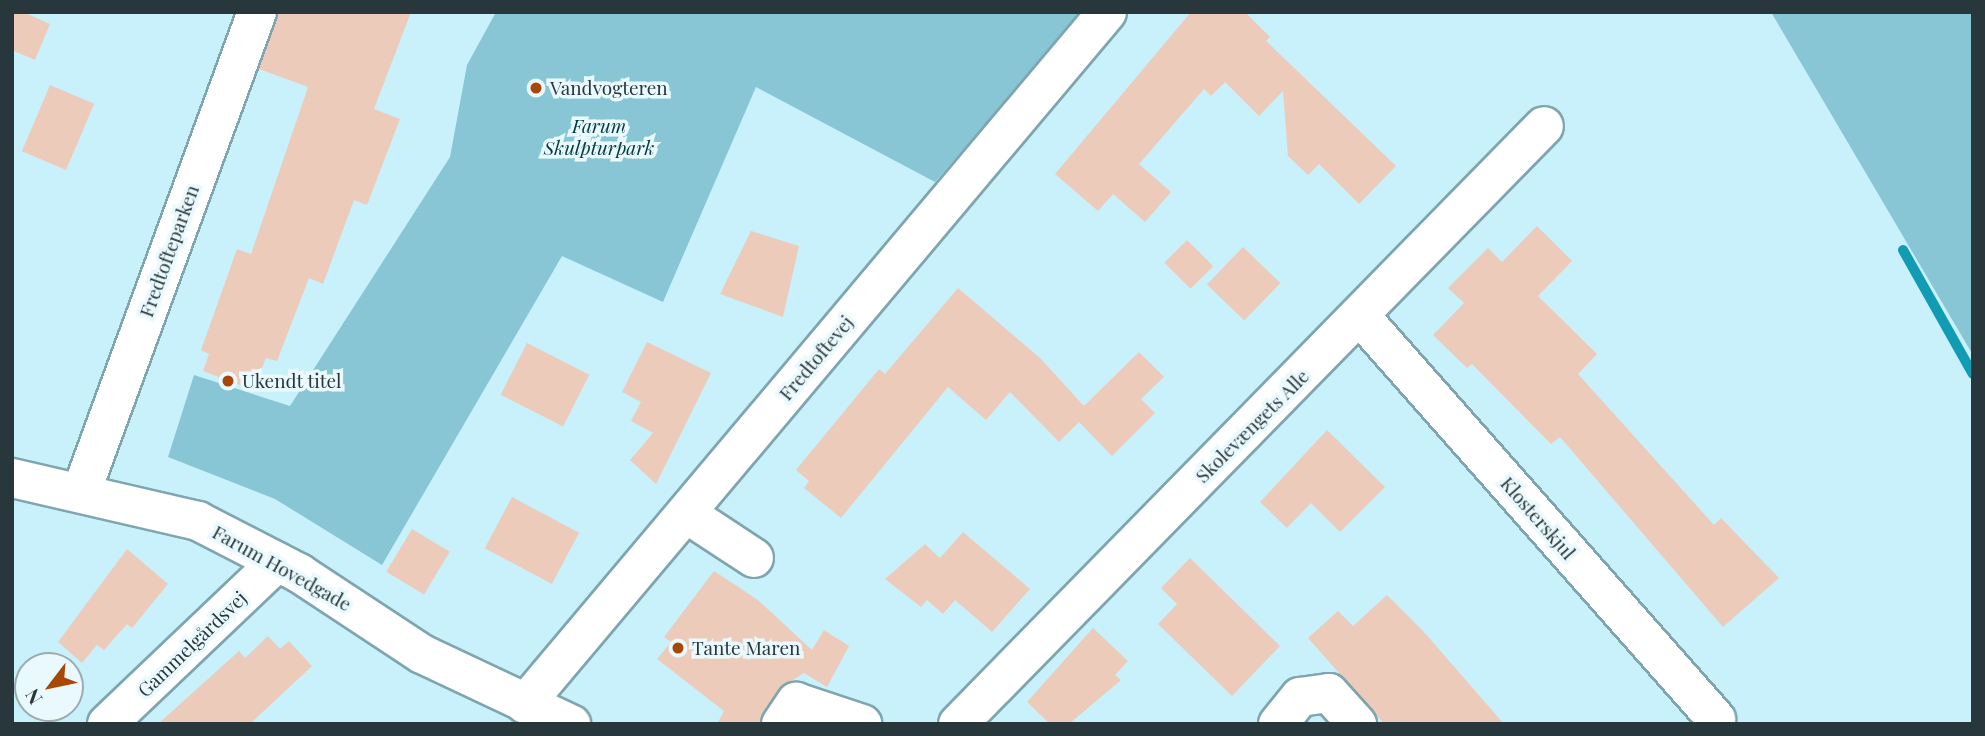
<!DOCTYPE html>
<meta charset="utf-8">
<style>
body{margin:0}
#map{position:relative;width:1985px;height:736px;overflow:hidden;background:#c8f1fb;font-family:"Playfair Display",serif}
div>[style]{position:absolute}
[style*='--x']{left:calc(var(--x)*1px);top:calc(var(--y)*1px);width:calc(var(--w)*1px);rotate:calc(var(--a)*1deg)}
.green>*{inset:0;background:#88c6d5}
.stream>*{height:10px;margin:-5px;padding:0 5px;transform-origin:5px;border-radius:5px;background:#129cb4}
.building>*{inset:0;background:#edcbbb;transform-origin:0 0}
.roads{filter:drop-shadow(2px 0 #7fa5af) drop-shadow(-2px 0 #7fa5af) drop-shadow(0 2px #7fa5af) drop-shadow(0 -2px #7fa5af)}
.minor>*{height:38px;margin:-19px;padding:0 19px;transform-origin:19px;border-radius:19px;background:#fff}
.dots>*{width:19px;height:19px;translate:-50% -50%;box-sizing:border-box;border:4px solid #e9f9fe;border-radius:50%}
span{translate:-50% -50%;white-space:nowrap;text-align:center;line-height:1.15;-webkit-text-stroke:7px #e9f9fe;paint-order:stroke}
.poi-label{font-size:19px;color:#27373b}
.left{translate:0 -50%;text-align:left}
.park-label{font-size:19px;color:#013944;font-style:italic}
.street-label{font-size:19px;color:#27373b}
.frame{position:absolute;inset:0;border:14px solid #27373b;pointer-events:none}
.north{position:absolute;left:14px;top:652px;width:70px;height:70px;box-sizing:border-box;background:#e9f9fe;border:2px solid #9babb0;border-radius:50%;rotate:238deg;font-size:19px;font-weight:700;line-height:28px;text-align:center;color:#27373b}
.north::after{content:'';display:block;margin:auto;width:24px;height:32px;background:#a94706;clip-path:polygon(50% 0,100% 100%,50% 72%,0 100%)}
</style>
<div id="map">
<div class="green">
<i style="clip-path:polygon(496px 12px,1083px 12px,935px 182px,756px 87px,663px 302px,562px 256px,382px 565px,275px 499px,168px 457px,194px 375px,290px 406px,450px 157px,467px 65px)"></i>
<i style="clip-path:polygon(1771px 12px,1973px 12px,1973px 355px)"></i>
</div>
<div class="stream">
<i style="--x:1903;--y:250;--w:142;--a:60.6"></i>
</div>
<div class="building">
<i style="clip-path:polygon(23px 12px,50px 24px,35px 60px,12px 50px,12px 14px)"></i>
<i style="clip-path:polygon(278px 12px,411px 12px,374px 109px,400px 119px,367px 205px,354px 200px,323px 284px,309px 278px,277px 361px,266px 358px,253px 390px,203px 371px,209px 354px,201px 350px,237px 249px,251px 254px,308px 87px,259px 69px)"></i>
<i style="clip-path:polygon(1191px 12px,1245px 12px,1270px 37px,1266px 41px,1396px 166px,1359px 204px,1319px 164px,1308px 175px,1288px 156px,1283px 91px,1259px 116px,1225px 82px,1211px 96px,1204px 89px,1139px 164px,1171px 192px,1145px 222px,1113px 194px,1098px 211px,1055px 174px)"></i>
<i style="left:50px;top:85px;width:48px;height:72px;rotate:23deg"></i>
<i style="clip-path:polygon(1537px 226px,1572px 261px,1538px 296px,1597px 354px,1578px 374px,1714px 525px,1721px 518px,1779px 578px,1723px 627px,1560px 437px,1551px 444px,1472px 364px,1467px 368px,1433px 335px,1464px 303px,1448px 288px,1488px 248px,1502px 262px)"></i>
<i style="clip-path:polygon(751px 231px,799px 246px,783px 317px,720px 294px)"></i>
<i style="left:1187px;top:240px;width:37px;height:32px;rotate:45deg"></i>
<i style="left:1243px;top:247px;width:52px;height:52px;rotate:44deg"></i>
<i style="clip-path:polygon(958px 288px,1040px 358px,1084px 406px,1139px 352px,1164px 377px,1141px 399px,1155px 413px,1112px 456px,1079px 422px,1059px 442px,1010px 392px,986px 420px,948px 387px,841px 518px,804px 488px,809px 481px,796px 470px,879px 369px,885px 374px)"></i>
<i style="clip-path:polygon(647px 342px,711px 373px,656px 484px,630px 460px,653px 433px,631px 421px,641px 402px,622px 392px)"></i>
<i style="left:527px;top:343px;width:70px;height:58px;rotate:27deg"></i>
<i style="clip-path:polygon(1327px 430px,1385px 487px,1340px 532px,1311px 503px,1287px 528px,1260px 502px)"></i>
<i style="left:512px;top:497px;width:76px;height:58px;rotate:28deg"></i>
<i style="left:412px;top:529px;width:44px;height:50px;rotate:31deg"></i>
<i style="clip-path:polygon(963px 532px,1030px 589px,992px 632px,955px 600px,943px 614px,927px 600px,921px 607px,885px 579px,925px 544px,940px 558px)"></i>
<i style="clip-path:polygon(127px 549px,168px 584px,132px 628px,127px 624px,104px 650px,97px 645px,82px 663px,58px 642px)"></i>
<i style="clip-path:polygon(1190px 558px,1280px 646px,1232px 696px,1158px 624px,1177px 604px,1161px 588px)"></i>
<i style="clip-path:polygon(714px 571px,758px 600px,812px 650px,824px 630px,849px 646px,827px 687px,804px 673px,778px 690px,759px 724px,717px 724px,724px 711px,657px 659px,671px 642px,664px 637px)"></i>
<i style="clip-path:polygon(1387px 595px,1423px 631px,1504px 724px,1384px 724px,1308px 638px,1338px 611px,1353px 626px)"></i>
<i style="clip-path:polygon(1093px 628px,1128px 661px,1115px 675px,1121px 680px,1069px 724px,1050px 724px,1027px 702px)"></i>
<i style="clip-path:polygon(268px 636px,280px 649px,289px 641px,312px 666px,250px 724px,158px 724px,239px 651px,245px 658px)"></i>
</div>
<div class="roads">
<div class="minor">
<i style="--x:1360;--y:316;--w:538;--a:48.54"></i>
<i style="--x:12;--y:478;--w:191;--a:13"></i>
<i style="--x:198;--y:521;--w:114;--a:27.2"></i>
<i style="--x:299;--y:573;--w:147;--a:33.4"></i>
<i style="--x:422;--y:654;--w:165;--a:25.2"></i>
<i style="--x:82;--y:490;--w:509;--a:-69.89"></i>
<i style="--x:687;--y:514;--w:80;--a:33.3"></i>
<i style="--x:525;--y:704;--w:904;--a:-49.93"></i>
<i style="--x:107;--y:724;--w:235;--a:-43.6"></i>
<i style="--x:781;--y:724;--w:27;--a:-56"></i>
<i style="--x:796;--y:702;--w:70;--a:18.4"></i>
<i style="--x:958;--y:724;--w:837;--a:-45.58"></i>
<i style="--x:1278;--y:724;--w:35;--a:-51"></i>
<i style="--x:1300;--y:697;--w:29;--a:-8"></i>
<i style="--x:1329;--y:693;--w:42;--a:47.9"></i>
</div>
</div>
<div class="dots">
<i style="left:536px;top:88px;background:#a94706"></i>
<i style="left:228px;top:381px;background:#a94706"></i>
<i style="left:678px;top:648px;background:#a94706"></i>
</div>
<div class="poi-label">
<span class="left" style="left:550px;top:88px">Vandvogteren</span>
<span class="left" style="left:242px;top:381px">Ukendt titel</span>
<span class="left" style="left:692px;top:648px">Tante Maren</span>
</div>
<div class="park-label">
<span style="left:599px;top:137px">Farum<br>Skulpturpark</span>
</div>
<div class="street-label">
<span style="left:169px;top:251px;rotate:-70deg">Fredtofteparken</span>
<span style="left:816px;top:358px;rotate:-50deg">Fredtoftevej</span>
<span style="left:1252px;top:426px;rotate:-45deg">Skolevængets Alle</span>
<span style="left:1538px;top:518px;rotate:49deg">Klosterskjul</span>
<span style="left:282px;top:568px;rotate:29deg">Farum Hovedgade</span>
<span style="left:192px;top:644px;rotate:-44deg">Gammelgårdsvej</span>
</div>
<div class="frame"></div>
<div class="north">N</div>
</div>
